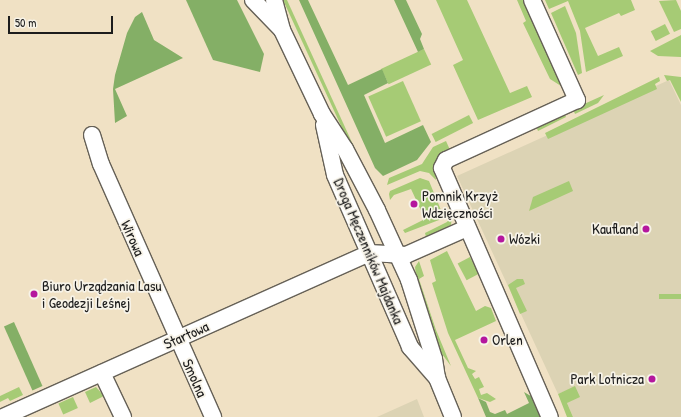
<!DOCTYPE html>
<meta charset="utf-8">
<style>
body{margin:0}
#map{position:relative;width:681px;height:417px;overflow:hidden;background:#f0e1c4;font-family:"Patrick Hand",sans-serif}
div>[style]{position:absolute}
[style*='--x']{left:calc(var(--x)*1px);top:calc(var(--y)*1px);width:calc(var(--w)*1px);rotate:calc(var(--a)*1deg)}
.built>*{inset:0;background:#dcd3b4}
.green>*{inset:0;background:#a6cb75;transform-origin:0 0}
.forest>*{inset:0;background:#84af66;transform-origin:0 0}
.roads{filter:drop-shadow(1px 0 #666157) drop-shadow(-1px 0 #666157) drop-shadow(0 1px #666157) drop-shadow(0 -1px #666157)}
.minor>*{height:16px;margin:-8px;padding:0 8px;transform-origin:8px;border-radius:8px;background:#fff}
.dots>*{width:11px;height:11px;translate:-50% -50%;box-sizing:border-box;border:2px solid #f7f3e8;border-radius:50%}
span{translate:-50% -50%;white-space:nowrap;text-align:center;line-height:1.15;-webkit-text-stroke:3.5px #f7f3e8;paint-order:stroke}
.poi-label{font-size:15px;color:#1c1c1c}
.left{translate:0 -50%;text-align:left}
.right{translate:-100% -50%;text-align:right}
.street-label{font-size:15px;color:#1c1c1c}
.scale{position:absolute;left:8px;top:16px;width:105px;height:18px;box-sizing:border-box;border:2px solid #1c1c1c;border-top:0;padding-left:5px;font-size:12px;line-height:14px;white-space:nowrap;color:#1c1c1c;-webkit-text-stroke:3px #f7f3e8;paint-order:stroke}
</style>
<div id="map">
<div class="built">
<i style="clip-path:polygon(669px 80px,681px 105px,681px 417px,573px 417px,567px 403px,575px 387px,558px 394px,457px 176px)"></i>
<i style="clip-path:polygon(417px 399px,424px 417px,377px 417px)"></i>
</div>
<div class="green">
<i style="clip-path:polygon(283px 0,287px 0,365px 171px,342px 128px)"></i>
<i style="clip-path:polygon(436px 0,467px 0,510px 93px,527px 86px,532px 97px,478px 120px,453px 65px,463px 60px)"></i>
<i style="clip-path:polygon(517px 0,525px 0,564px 84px,561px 86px,550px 79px,523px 23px,526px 21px)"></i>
<i style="clip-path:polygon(545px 0,631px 0,635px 10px,621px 16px,619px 13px,585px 28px,598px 56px,619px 47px,623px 56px,586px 72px,580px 31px,568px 1px,549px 9px)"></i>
<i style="clip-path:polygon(676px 0,681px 11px,681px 29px,674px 32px,659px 1px)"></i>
<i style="clip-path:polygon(565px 6px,576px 33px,582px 73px,578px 75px,551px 13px)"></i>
<i style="left:665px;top:24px;width:11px;height:16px;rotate:63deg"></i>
<i style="clip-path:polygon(681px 35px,681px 57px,658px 56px,650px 51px)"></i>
<i style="left:424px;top:49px;width:17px;height:47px;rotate:65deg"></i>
<i style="clip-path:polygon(664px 75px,681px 77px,681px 102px,670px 80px,667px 81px)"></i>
<i style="clip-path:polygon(659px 77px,660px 81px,655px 84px,657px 89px,548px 139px,545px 133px)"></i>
<i style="left:403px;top:81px;width:44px;height:38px;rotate:66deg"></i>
<i style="clip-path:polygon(604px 95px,598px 103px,575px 114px,573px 109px)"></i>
<i style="clip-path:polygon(564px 113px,566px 117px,538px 131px,536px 126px)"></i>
<i style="left:469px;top:115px;width:9px;height:42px;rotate:63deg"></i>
<i style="clip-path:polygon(446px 141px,450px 150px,435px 169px,436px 180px,429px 173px,420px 171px,387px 185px,389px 178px,422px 164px,433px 147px)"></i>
<i style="clip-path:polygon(420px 178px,429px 181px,443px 215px,439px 220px,405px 233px,403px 230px,425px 219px,411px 189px,394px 195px,390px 200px,389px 194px,390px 191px)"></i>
<i style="clip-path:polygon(569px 181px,573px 191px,529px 211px,533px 197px)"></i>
<i style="clip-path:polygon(452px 215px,451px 225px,426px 237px,425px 233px,447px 222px)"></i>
<i style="clip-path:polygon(447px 251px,476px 311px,485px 306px,491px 308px,496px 321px,455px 340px,468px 368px,476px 371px,472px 374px,475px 379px,479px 377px,484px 387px,479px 389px,481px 395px,487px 393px,496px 399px,490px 402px,478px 398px,448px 333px,432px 283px,436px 281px,430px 260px)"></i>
<i style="left:470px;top:257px;width:19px;height:14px;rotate:62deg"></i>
<i style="clip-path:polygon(419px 261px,424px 276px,419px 279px,436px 330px,451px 366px,442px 354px,434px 335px,416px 276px,415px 267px)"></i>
<i style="clip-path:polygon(517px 279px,523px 279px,525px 284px,516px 288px,527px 311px,520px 314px,508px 285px)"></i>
<i style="left:681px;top:294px;width:5px;height:22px;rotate:90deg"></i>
<i style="clip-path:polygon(575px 386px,580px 397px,567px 403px,573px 417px,567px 417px,558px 394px)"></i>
<i style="clip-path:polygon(19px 387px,23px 395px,10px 401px,8px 398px,0 402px,0 396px)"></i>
<i style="clip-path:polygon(96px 387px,104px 396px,90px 403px,85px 392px)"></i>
<i style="left:73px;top:397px;width:12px;height:16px;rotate:66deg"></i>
</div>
<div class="forest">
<i style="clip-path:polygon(186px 0,237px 0,264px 54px,260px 72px,213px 60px)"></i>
<i style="clip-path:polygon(299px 0,308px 0,348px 85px,382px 69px,388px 83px,364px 95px,385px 143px,423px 125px,431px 142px,417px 160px,383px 176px,375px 168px)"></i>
<i style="clip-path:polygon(394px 0,406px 0,422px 34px,420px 39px,424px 49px,418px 52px)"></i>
<i style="clip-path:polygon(142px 12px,154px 40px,183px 58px,115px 89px,127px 116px,115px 123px,113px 89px,115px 75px,127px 33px,135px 17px)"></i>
<i style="left:14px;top:322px;width:70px;height:11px;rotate:66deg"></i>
<i style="clip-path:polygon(524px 392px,534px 398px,541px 417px,486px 417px,478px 398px,486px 402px,490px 412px,495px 414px,505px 410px,507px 414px,529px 403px)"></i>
</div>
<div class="roads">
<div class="minor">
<i style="--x:253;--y:0;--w:40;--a:46"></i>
<i style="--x:274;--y:0;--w:31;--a:75"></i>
<i style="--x:282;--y:30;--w:93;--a:64.5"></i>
<i style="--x:322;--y:114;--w:42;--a:56.7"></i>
<i style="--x:345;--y:149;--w:69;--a:62.3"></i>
<i style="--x:377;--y:210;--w:77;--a:65.4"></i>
<i style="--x:409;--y:280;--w:83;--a:72.4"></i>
<i style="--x:434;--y:359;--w:19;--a:81"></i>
<i style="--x:437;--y:378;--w:42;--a:67.7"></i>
<i style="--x:532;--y:0;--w:110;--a:65.8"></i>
<i style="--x:577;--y:100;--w:144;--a:155.4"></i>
<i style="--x:446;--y:160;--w:9;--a:117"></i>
<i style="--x:442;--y:168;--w:271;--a:66.6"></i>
<i style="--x:324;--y:125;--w:51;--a:77.6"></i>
<i style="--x:335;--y:175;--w:188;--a:66.4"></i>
<i style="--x:410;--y:347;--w:41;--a:48.9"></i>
<i style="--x:92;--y:135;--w:30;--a:73"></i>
<i style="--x:101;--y:164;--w:277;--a:66.1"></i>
<i style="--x:102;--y:373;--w:49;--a:64.5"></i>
<i style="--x:3;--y:417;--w:401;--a:-24.1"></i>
<i style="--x:369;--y:253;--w:37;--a:3"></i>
<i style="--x:406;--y:255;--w:67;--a:-23.9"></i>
</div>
</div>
<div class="dots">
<i style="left:414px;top:204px;background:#b5179e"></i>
<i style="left:646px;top:229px;background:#b5179e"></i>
<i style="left:501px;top:239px;background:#b5179e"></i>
<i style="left:34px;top:294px;background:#b5179e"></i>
<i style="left:484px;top:340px;background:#b5179e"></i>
<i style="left:652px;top:379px;background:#b5179e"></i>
</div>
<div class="poi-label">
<span class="left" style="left:422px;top:204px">Pomnik Krzyż<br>Wdzięczności</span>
<span class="right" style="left:638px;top:229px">Kaufland</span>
<span class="left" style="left:509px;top:239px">Wózki</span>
<span class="left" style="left:42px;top:294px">Biuro Urządzania Lasu<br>i Geodezji Leśnej</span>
<span class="left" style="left:492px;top:340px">Orlen</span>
<span class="right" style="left:644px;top:379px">Park Lotnicza</span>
</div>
<div class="street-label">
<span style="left:133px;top:238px;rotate:66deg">Wirowa</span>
<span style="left:369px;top:251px;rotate:67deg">Droga Męczenników Majdanka</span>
<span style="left:186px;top:335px;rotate:-24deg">Startowa</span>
<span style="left:195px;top:378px;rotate:66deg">Smolna</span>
</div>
<div class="scale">50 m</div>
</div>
